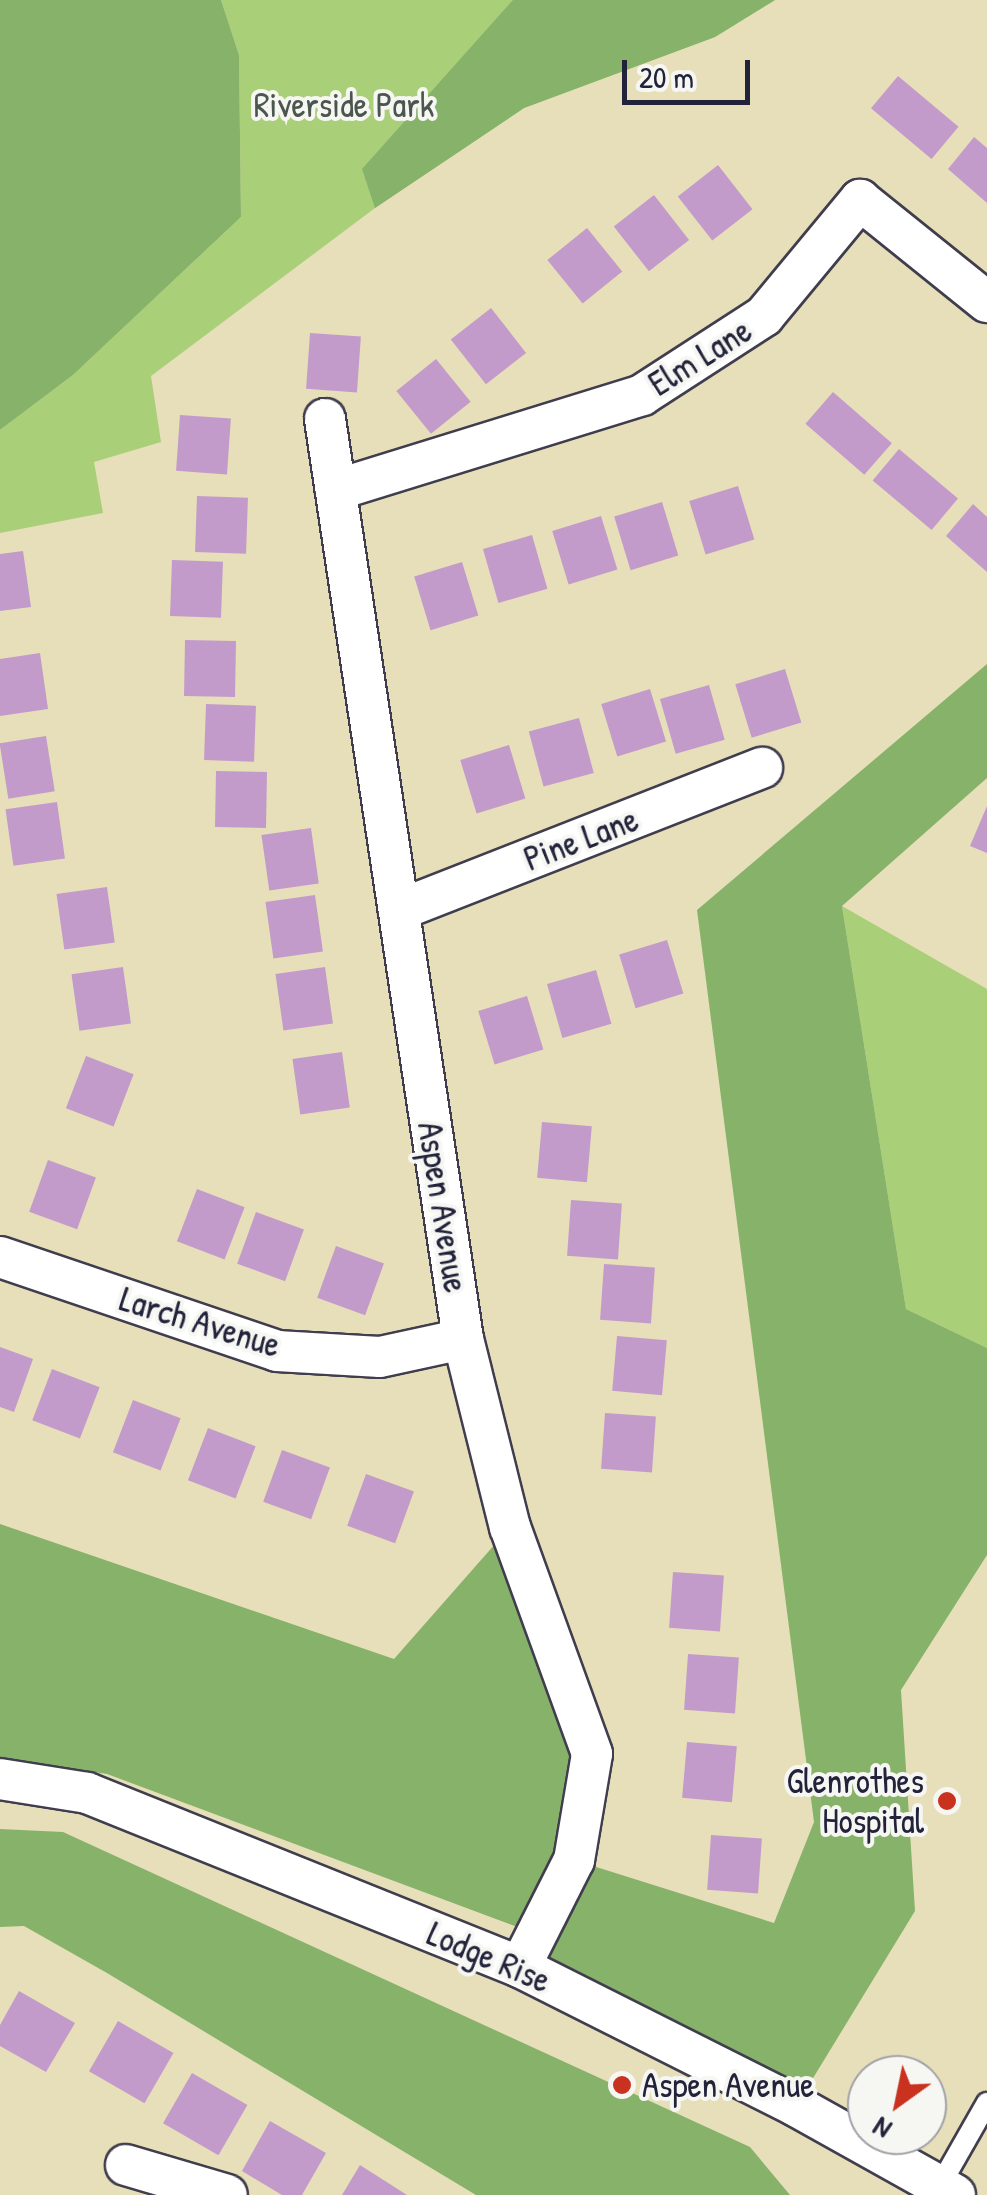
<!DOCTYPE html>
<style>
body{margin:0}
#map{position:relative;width:987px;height:2195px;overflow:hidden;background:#e7dfb9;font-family:"Patrick Hand",sans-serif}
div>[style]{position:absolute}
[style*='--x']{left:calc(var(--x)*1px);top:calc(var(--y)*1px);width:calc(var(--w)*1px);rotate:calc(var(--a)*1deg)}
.green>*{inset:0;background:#aacf79}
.forest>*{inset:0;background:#87b269}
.building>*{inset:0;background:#c29bcb;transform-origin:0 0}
.roads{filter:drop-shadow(2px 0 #403e4e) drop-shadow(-2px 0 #403e4e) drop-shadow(0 2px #403e4e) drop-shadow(0 -2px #403e4e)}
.service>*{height:20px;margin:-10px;padding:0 10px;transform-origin:10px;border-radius:10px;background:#fff}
.minor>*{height:40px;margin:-20px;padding:0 20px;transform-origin:20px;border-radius:20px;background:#fff}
.dots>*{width:28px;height:28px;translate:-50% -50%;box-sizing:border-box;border:5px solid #f6f6f2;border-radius:50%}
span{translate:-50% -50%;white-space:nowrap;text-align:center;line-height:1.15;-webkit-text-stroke:8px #f6f6f2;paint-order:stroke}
.park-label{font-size:35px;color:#4b564e}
.street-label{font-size:35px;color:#22223b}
.poi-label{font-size:35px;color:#22223b}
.right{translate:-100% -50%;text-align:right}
.left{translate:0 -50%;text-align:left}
.north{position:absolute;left:847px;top:2055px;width:100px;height:100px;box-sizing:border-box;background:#f6f6f2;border:2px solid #a1a1a9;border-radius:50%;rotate:213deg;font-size:28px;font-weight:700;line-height:40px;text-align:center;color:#22223b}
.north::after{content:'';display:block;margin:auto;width:35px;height:45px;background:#c8321e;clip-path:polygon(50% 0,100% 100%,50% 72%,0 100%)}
.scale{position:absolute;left:622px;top:60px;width:128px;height:45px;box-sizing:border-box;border:5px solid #22223b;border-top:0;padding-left:12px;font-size:30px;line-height:35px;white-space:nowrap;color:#22223b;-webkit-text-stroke:8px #f6f6f2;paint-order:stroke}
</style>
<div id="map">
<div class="green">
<i style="clip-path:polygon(221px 0,775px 0,715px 37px,524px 108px,375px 208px,151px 376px,161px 442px,94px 462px,103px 513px,0 533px,0 430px,73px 375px,241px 217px,239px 55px)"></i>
<i style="clip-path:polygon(842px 906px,987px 989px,987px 1348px,906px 1309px)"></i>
</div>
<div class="forest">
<i style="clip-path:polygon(0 0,221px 0,239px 55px,241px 217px,73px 375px,0 430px)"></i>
<i style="clip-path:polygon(513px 0,775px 0,715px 37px,524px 108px,375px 208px,362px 169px)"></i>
<i style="clip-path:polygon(987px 664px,987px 778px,842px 906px,906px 1309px,987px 1348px,987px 1555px,901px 1690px,915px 1911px,796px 2106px,520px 1967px,536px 1934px,107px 1774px,0 1757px,0 1524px,394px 1659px,510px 1527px,592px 1754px,574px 1860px,774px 1923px,814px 1822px,697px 910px)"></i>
<i style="clip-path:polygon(0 1829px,63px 1832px,750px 2147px,790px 2195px,476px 2195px,107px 1973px,24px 1926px,0 1927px)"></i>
</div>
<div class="building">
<i style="left:898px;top:76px;width:79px;height:42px;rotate:40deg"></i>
<i style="clip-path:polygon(974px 137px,987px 148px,987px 203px,948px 169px)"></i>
<i style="left:718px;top:165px;width:56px;height:51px;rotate:52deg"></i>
<i style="left:654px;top:195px;width:57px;height:51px;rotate:52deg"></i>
<i style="left:587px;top:228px;width:56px;height:51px;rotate:51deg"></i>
<i style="left:491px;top:308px;width:57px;height:51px;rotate:52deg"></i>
<i style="left:310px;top:333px;width:51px;height:56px;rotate:4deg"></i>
<i style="left:436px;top:359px;width:55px;height:51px;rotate:51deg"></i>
<i style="left:833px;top:392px;width:78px;height:42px;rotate:41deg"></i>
<i style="left:180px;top:415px;width:51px;height:56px;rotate:4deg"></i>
<i style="left:899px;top:449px;width:77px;height:41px;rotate:40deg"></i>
<i style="left:738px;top:486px;width:56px;height:51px;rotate:73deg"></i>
<i style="left:197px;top:496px;width:51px;height:56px;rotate:2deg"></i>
<i style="left:662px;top:502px;width:56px;height:50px;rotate:73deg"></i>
<i style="clip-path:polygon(973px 504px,987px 517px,987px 572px,946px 536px)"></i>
<i style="left:601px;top:516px;width:56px;height:51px;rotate:73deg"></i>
<i style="left:532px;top:535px;width:56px;height:51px;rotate:74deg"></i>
<i style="clip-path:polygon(23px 551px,31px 607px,0 611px,0 554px)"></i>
<i style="left:172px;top:560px;width:51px;height:56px;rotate:2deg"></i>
<i style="left:462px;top:562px;width:56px;height:50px;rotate:73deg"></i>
<i style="left:185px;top:640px;width:51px;height:56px;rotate:1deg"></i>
<i style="clip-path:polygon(40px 653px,48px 709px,0 716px,0 659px)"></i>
<i style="left:785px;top:669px;width:56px;height:52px;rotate:73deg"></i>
<i style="left:709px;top:685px;width:57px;height:51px;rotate:74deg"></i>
<i style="left:650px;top:689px;width:55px;height:51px;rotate:73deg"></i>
<i style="left:206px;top:704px;width:50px;height:56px;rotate:2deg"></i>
<i style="left:579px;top:718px;width:57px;height:52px;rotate:75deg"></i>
<i style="left:46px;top:736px;width:56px;height:47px;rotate:81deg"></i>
<i style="left:509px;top:745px;width:56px;height:51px;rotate:73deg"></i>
<i style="left:216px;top:771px;width:51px;height:56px;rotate:1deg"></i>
<i style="left:57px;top:802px;width:57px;height:52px;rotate:82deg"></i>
<i style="clip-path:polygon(987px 806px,987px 853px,970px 846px)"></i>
<i style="left:311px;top:828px;width:56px;height:50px;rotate:82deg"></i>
<i style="left:107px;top:887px;width:56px;height:51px;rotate:82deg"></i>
<i style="left:315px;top:895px;width:57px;height:50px;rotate:82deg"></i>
<i style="left:667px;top:940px;width:56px;height:50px;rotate:73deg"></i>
<i style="left:123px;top:967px;width:57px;height:52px;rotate:82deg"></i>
<i style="left:325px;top:967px;width:57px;height:50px;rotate:82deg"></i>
<i style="left:596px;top:970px;width:56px;height:51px;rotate:74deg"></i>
<i style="left:527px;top:996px;width:56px;height:51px;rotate:73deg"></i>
<i style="left:342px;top:1052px;width:56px;height:50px;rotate:82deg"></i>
<i style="left:86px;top:1056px;width:51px;height:56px;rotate:21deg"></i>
<i style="left:542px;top:1122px;width:50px;height:56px;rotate:5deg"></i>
<i style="left:48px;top:1160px;width:51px;height:55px;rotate:20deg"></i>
<i style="left:197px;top:1189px;width:51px;height:56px;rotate:21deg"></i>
<i style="left:571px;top:1200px;width:51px;height:56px;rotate:4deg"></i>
<i style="left:256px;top:1212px;width:51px;height:55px;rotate:20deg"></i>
<i style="left:336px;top:1246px;width:51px;height:55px;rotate:20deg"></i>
<i style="left:604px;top:1264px;width:51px;height:56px;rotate:4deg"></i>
<i style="left:617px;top:1336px;width:50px;height:55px;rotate:5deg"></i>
<i style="clip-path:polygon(0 1347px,33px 1359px,14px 1412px,0 1407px)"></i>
<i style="left:52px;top:1369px;width:51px;height:55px;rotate:21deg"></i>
<i style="left:133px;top:1400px;width:51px;height:56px;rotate:21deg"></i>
<i style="left:605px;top:1413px;width:51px;height:56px;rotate:4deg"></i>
<i style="left:208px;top:1428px;width:51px;height:56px;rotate:21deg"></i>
<i style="left:282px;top:1450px;width:51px;height:55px;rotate:20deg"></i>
<i style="left:366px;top:1474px;width:51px;height:55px;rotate:20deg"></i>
<i style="left:673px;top:1572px;width:51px;height:56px;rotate:4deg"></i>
<i style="left:688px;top:1654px;width:51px;height:56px;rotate:4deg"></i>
<i style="left:687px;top:1742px;width:50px;height:56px;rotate:5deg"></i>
<i style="left:711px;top:1835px;width:51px;height:55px;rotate:4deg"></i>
<i style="clip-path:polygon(19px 1991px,75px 2023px,46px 2072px,0 2046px,0 2025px)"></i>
<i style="left:118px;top:2021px;width:64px;height:58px;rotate:30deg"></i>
<i style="left:192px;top:2073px;width:64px;height:58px;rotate:30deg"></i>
<i style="clip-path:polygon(270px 2121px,326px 2153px,302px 2195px,282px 2195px,242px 2171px)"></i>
<i style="clip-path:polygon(360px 2165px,407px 2195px,342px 2195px)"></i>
</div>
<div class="roads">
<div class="service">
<i style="--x:939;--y:2187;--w:97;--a:-60.3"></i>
</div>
<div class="minor">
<i style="--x:325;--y:419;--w:930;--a:81.47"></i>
<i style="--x:463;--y:1339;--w:194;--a:76"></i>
<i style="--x:510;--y:1527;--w:241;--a:70.1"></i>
<i style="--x:592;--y:1754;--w:108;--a:99.6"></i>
<i style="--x:574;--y:1860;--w:120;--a:116.8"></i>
<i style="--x:336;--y:490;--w:320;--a:-17.2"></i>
<i style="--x:642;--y:395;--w:145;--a:-32.9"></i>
<i style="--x:764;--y:316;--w:151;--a:-50.4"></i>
<i style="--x:860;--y:200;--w:163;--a:38.8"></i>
<i style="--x:399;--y:910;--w:390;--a:-21.4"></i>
<i style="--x:0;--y:1257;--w:293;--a:18.7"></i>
<i style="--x:277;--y:1351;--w:103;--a:3.3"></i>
<i style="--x:380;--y:1357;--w:85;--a:-12.2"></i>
<i style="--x:0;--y:1779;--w:88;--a:9.1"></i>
<i style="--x:87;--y:1793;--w:467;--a:21.9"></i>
<i style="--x:520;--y:1967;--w:309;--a:26.7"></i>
<i style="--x:796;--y:2106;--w:182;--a:29.2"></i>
<i style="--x:126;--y:2165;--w:105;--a:16.5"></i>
</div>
</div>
<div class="dots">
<i style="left:947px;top:1801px;background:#c8321e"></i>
<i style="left:622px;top:2085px;background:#c8321e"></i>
</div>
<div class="park-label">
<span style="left:344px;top:105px">Riverside Park</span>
</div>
<div class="street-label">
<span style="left:700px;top:357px;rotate:-32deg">Elm Lane</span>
<span style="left:581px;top:839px;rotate:-21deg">Pine Lane</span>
<span style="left:443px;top:1207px;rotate:81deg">Aspen Avenue</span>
<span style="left:200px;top:1322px;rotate:17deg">Larch Avenue</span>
<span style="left:489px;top:1957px;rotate:23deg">Lodge Rise</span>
</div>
<div class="poi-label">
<span class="right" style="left:924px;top:1801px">Glenrothes<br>Hospital</span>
<span class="left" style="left:642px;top:2085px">Aspen Avenue</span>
</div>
<div class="north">N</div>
<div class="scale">20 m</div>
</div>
